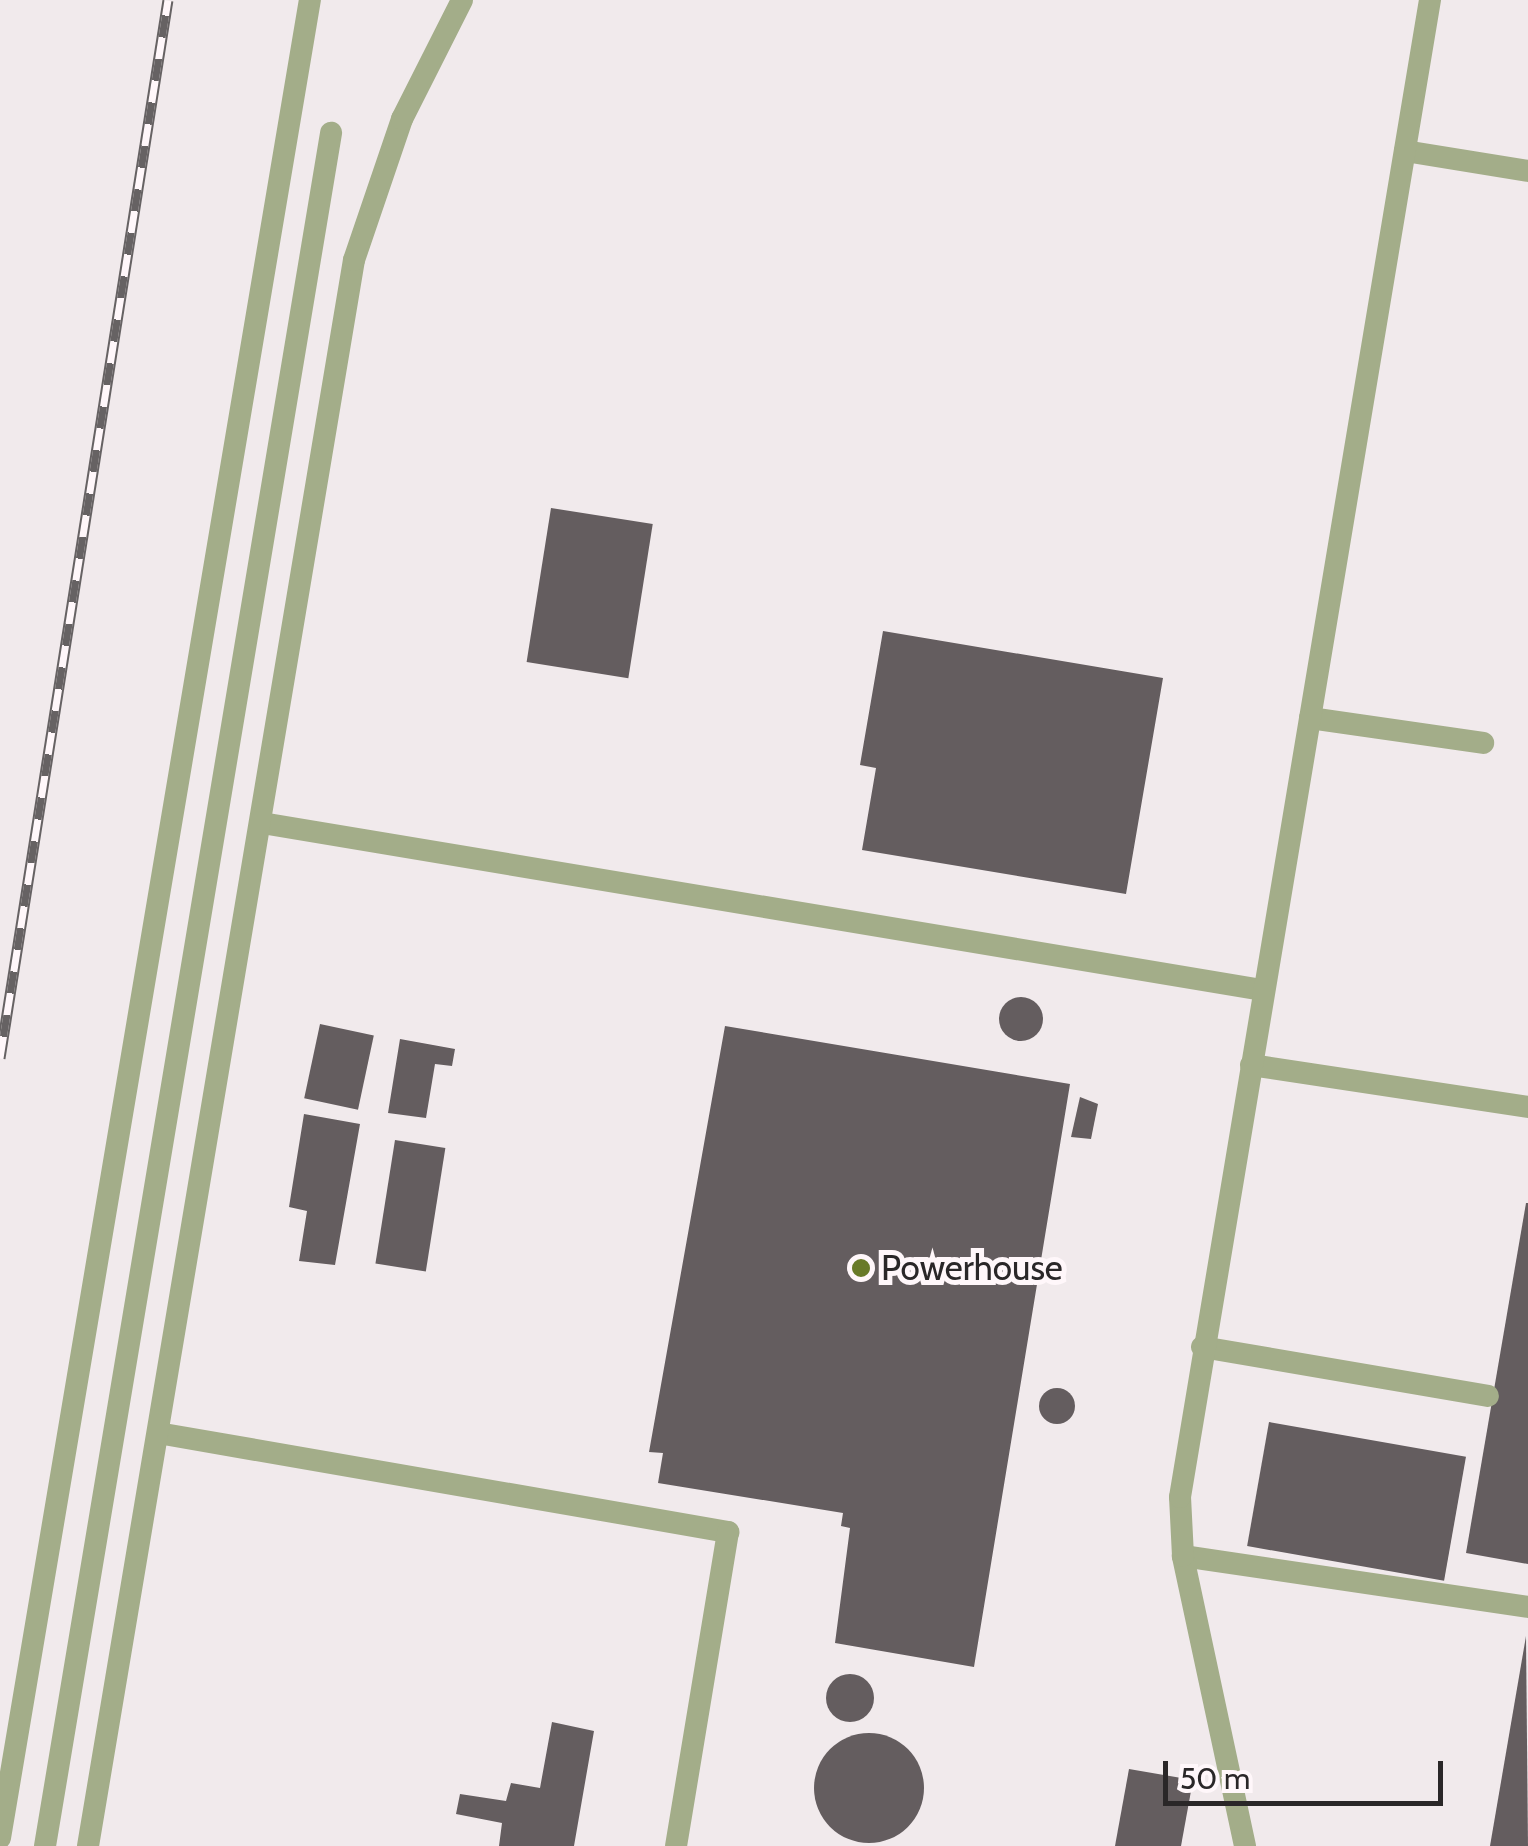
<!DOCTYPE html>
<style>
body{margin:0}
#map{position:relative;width:1528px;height:1846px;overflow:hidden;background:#f1eaec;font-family:Cabin,sans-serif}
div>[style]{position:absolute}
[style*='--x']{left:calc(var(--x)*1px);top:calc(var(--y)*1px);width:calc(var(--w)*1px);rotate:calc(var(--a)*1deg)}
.building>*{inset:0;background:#645d5f;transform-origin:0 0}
.round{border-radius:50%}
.service>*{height:22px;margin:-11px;padding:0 11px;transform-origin:11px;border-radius:11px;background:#a3ad89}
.rail>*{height:11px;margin-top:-5.5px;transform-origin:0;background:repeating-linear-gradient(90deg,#fff7fa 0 22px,#666263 0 44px);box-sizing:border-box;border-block:2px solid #666263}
.dots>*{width:28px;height:28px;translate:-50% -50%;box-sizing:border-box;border:5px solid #fff7fa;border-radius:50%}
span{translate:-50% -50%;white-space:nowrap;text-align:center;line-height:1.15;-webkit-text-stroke:10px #fff7fa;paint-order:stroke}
.poi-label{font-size:35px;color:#2a2728}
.left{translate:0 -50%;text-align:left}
.scale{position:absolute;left:1163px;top:1761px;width:280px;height:45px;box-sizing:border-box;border:5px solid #2a2728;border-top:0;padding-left:12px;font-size:30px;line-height:35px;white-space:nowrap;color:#2a2728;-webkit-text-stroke:8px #fff7fa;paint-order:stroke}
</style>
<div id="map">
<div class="building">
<i style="left:551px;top:508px;width:103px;height:156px;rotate:9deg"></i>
<i style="clip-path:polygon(883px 631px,1163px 678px,1126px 894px,862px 850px,876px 768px,860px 765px)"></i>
<i class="round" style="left:999px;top:997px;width:44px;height:44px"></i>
<i style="left:320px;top:1024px;width:55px;height:76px;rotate:12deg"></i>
<i style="clip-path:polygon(725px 1026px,1070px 1084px,974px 1667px,835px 1643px,850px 1528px,841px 1526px,843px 1513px,658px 1483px,663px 1453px,649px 1452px)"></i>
<i style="clip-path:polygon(400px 1039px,455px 1049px,452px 1066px,435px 1064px,426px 1118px,388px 1113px)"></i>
<i style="clip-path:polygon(1080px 1097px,1098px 1104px,1091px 1139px,1071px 1137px)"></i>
<i style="clip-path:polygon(304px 1114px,360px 1124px,335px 1265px,299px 1261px,307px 1211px,289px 1207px)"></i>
<i style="left:395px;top:1140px;width:51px;height:125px;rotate:9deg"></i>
<i style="clip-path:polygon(1526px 1203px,1528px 1203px,1528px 1564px,1466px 1553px)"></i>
<i class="round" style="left:1039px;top:1388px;width:36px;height:36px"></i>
<i style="left:1269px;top:1422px;width:200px;height:126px;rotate:10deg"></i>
<i style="clip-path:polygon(1526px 1636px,1528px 1846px,1490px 1846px)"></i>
<i class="round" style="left:826px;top:1674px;width:48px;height:48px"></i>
<i style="clip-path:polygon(552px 1722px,594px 1731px,574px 1846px,499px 1846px,502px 1823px,456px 1814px,460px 1794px,506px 1801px,511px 1783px,540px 1788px)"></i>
<i class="round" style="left:814px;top:1733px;width:110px;height:110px"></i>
<i style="clip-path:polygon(1129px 1769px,1193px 1780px,1181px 1846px,1115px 1846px)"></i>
</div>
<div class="service">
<i style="--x:1405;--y:151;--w:125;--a:9.2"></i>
<i style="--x:1310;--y:718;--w:175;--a:8.2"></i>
<i style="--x:262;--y:823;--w:1014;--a:9.48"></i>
<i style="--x:1251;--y:1065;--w:280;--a:8.6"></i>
<i style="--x:1202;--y:1347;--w:290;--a:9.7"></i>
<i style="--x:158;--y:1433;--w:579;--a:9.85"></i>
<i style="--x:728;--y:1532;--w:318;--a:99.4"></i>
<i style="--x:1183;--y:1556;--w:349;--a:8.4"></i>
<i style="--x:0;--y:1838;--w:1864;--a:-80.43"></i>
<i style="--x:45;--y:1846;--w:1737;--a:-80.52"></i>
<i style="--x:88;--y:1846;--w:1608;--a:-80.48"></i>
<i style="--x:354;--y:260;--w:149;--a:-71.2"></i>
<i style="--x:402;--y:119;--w:133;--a:-63.2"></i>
<i style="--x:1245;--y:1846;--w:297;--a:-102.1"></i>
<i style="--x:1183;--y:1556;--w:59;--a:-92.9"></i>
<i style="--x:1180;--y:1497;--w:1518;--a:-80.52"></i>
</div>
<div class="rail">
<i style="--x:0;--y:1058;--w:1071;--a:-80.98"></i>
</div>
<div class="dots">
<i style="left:861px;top:1268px;background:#697a28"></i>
</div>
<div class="poi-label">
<span class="left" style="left:881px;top:1268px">Powerhouse</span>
</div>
<div class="scale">50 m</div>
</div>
